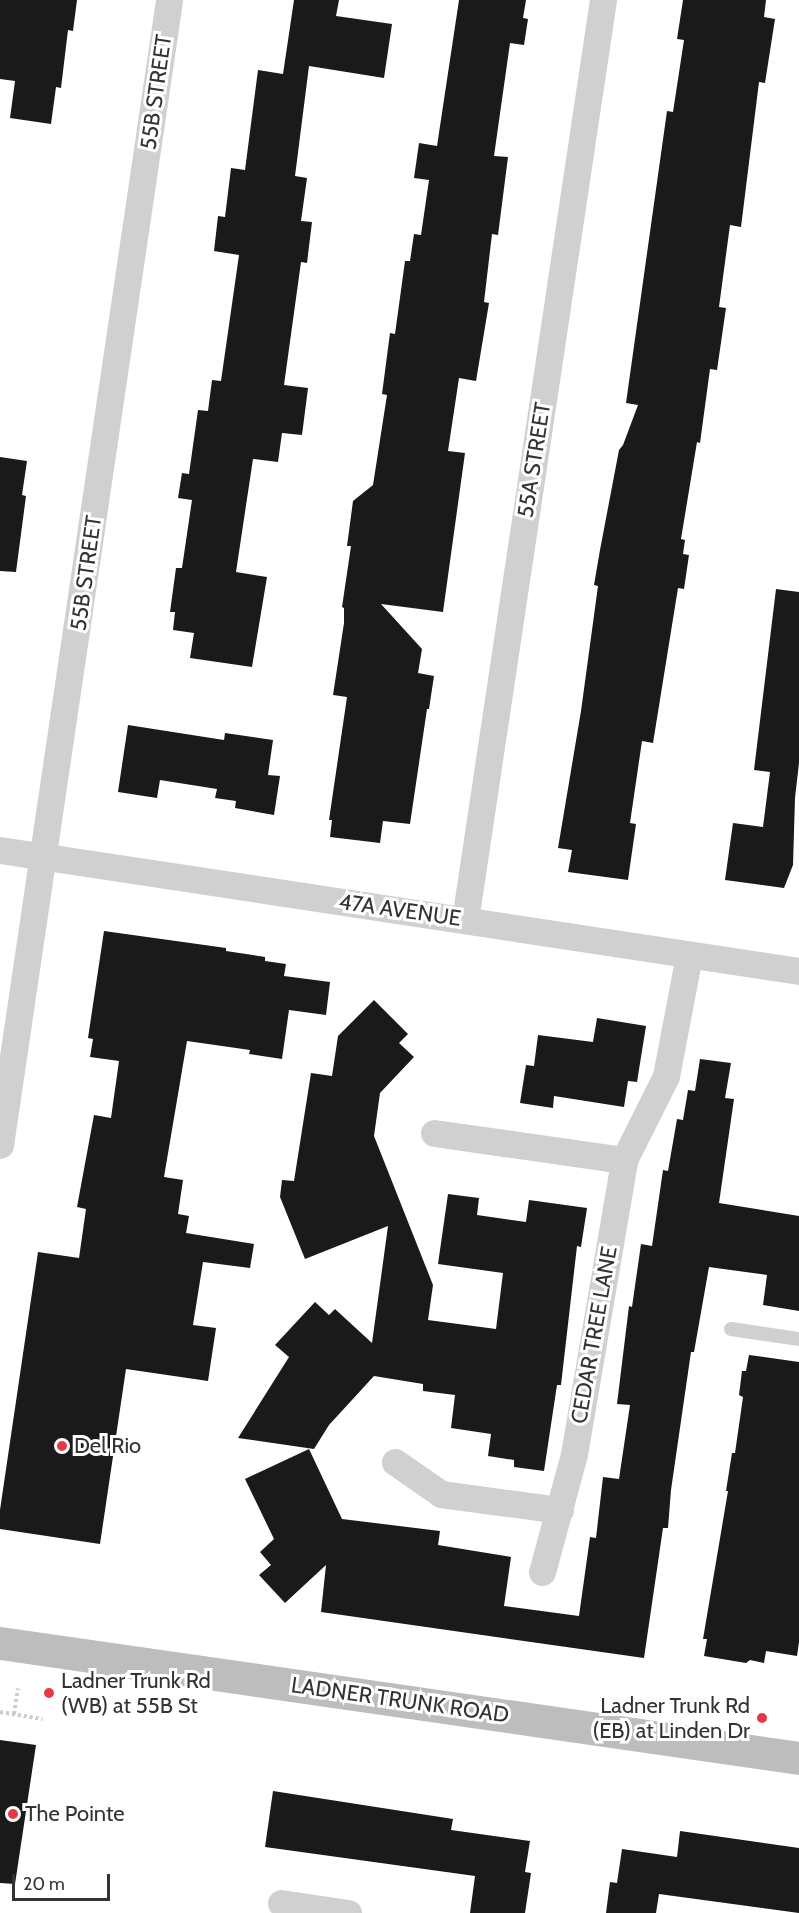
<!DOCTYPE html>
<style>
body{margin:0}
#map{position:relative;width:799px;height:1913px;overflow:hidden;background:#fff;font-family:Cabin,sans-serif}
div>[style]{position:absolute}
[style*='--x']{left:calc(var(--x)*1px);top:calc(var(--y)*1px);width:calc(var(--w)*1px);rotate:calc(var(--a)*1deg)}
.building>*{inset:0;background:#1a1a1a}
.path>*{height:4px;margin-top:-2px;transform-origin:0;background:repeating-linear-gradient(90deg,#cdcdcd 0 3px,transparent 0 6px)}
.lane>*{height:14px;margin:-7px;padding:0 7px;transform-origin:7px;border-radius:7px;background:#d0d0d0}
.street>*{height:27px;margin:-13.5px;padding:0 13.5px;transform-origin:13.5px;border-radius:13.5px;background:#d0d0d0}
.secondary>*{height:33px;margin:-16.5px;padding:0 16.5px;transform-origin:16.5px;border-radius:16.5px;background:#bdbdbd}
.dots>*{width:16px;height:16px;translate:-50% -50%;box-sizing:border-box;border:3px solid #fff;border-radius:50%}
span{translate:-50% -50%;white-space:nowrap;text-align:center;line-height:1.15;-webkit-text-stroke:6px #fff;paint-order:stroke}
.street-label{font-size:22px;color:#333}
.poi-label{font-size:22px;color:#333}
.left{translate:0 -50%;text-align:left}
.right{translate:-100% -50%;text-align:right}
.scale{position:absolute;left:12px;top:1874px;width:98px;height:27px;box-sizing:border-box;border:3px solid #333;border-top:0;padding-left:8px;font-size:18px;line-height:21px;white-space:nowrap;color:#333;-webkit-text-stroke:4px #fff;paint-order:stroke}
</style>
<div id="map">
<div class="building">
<i style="clip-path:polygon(0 0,77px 0,73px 31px,68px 30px,61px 88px,56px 87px,51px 124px,10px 118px,15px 81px,0 79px)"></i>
<i style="clip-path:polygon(294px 0,339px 0,336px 16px,392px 24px,384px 78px,309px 66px,295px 176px,307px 178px,301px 221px,312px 222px,307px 263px,301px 262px,284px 385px,308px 388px,302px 435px,282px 433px,278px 462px,253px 459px,236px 572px,267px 577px,252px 667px,190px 658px,194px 633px,173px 630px,175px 612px,170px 612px,176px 568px,182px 568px,192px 500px,178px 498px,182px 473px,189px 474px,198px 410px,208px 411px,212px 380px,221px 381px,239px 255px,214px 251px,218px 216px,225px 217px,231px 168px,245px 170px,258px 70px,283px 74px)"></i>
<i style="clip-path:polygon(459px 0,526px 0,523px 18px,528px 19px,524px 45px,510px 43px,494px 156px,508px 157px,498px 235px,492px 234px,484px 302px,489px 303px,476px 381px,459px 378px,448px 451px,465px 453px,443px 612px,381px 604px,422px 649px,418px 673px,434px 676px,429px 709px,427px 709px,410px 824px,383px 821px,380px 843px,330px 837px,332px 820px,329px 820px,347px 697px,333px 695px,344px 623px,344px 608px,342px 607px,351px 546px,347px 546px,353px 501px,373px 485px,387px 395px,382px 394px,390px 333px,395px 334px,405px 261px,410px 261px,414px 234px,421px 235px,429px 180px,414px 178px,419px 143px,437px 146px)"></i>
<i style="clip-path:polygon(683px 0,766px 0,764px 17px,775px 19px,765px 83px,759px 82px,741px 227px,730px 225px,719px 307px,726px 308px,717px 370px,710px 369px,700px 443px,697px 442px,681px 539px,685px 540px,683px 554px,689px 555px,684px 589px,678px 588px,653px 743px,642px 741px,630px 823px,636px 824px,628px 880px,568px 872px,572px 850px,558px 848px,581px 711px,598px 586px,594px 585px,600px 550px,619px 450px,623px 445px,638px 405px,626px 403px,667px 111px,673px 112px,684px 40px,677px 39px)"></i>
<i style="clip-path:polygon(0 457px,27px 461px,22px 495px,26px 496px,16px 572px,0 571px)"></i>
<i style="clip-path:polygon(776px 589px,799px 592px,799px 763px,795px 798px,793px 865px,784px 888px,725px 880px,733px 823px,763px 827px,770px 772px,754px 770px)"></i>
<i style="clip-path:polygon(128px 725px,224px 740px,225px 733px,273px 740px,268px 775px,280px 776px,274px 815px,235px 808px,236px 801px,215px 798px,217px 789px,160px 780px,157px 798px,118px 792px)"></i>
<i style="clip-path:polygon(104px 931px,226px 948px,226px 951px,265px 957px,265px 961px,286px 964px,284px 976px,330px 982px,326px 1015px,289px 1010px,282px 1059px,249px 1054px,250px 1050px,187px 1041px,164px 1177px,183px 1180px,178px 1214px,189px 1216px,186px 1233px,254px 1244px,250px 1268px,203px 1262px,193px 1325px,216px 1328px,208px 1381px,126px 1369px,100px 1544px,0 1529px,0 1510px,38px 1252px,79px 1258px,86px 1209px,77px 1207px,94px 1115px,111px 1118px,119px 1061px,90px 1057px,93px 1039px,88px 1038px)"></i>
<i style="clip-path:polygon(374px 1000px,408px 1034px,399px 1043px,414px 1057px,380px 1093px,374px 1136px,433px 1285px,428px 1320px,496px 1329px,503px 1273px,438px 1264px,448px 1194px,479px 1198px,477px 1215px,526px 1222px,529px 1200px,587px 1208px,581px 1247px,577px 1246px,561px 1385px,557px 1385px,544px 1471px,514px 1467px,514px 1460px,488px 1456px,491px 1434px,451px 1428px,455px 1395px,423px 1391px,423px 1384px,374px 1376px,329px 1425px,314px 1449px,238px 1438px,289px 1357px,275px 1345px,315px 1302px,329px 1315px,335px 1309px,372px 1343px,388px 1226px,305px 1259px,280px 1197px,282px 1180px,294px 1181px,311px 1073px,332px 1076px,338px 1036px)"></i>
<i style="clip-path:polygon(597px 1018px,646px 1026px,637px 1082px,628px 1081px,624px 1107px,554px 1096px,553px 1108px,520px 1103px,526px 1065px,534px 1066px,538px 1035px,593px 1042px)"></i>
<i style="clip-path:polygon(700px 1059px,731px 1063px,725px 1098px,734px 1099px,719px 1203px,799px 1216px,799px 1311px,763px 1305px,767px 1275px,709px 1267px,694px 1352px,691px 1352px,671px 1490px,668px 1528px,663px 1528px,644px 1658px,321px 1612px,326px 1565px,285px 1603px,259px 1575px,271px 1565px,260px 1552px,274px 1539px,245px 1479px,309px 1449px,342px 1519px,440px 1531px,438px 1545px,511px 1557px,504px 1606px,579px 1616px,590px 1537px,596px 1538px,603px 1477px,619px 1479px,630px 1405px,617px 1404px,629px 1306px,632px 1307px,641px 1244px,652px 1246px,663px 1170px,668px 1171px,677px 1119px,683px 1120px,688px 1090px,695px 1091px)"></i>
<i style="clip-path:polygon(749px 1355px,799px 1362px,799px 1642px,797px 1656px,766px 1651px,764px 1663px,750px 1660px,746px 1663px,704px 1656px,707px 1639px,703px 1639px,728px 1491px,726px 1491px,732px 1453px,735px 1453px,743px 1397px,739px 1395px,742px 1371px,746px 1371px)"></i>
<i style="clip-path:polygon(0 1740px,36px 1745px,15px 1884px,0 1883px)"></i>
<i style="clip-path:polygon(273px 1791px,453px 1819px,451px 1830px,530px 1841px,525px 1872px,531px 1873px,525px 1913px,470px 1913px,475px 1876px,265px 1847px)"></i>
<i style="clip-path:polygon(680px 1831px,799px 1848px,799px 1913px,659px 1894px,656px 1913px,606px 1913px,610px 1882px,617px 1883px,622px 1849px,677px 1857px)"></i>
</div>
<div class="path">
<i style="--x:0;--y:1712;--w:43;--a:9.5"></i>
<i style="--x:14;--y:1714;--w:26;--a:-81"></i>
</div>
<div class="lane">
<i style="--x:731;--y:1329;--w:69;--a:8.4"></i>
</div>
<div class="street">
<i style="--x:0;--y:850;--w:808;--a:8.61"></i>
<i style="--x:465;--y:920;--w:930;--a:-81.47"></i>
<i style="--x:434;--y:1133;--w:192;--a:8.1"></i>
<i style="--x:0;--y:1145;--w:1157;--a:-81.6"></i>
<i style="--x:395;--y:1462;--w:56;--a:34.8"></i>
<i style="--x:441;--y:1494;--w:120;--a:7.7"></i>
<i style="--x:542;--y:1572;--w:122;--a:-74.8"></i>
<i style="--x:574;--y:1454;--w:298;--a:-80.3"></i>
<i style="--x:624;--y:1160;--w:94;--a:-63.4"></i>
<i style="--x:666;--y:1076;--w:123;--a:-79.2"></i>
<i style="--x:281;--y:1903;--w:68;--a:8.5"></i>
</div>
<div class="secondary">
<i style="--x:0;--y:1643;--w:807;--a:8.19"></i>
</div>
<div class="dots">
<i style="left:62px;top:1446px;background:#e63946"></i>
<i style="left:49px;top:1693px;background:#e63946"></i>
<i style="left:762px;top:1718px;background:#e63946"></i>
<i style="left:13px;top:1814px;background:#e63946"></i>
</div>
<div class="street-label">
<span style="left:156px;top:92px;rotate:-82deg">55B STREET</span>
<span style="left:534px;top:460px;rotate:-81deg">55A STREET</span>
<span style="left:86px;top:573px;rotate:-82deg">55B STREET</span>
<span style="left:400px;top:910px;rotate:8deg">47A AVENUE</span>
<span style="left:594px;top:1335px;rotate:-80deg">CEDAR TREE LANE</span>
<span style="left:400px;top:1700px;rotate:8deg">LADNER TRUNK ROAD</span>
</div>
<div class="poi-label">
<span class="left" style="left:74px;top:1446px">Del Rio</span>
<span class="left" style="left:61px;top:1693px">Ladner Trunk Rd<br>(WB) at 55B St</span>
<span class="right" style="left:750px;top:1718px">Ladner Trunk Rd<br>(EB) at Linden Dr</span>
<span class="left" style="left:25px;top:1814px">The Pointe</span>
</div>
<div class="scale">20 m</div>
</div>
